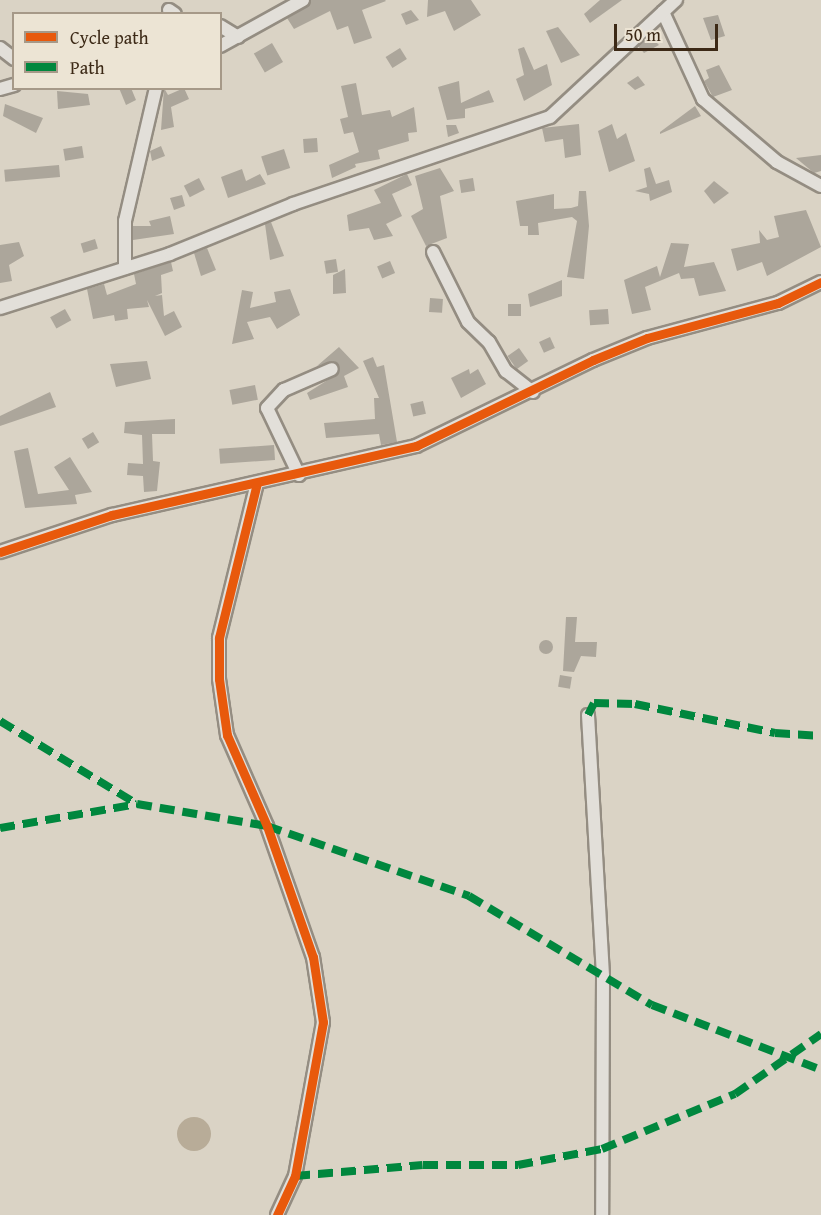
<!DOCTYPE html>
<style>
body{margin:0}
#map{position:relative;width:821px;height:1215px;overflow:hidden;background:#dad3c5;font-family:"Gentium Book Plus",serif}
div>[style]{position:absolute}
[style*='--x']{left:calc(var(--x)*1px);top:calc(var(--y)*1px);width:calc(var(--w)*1px);rotate:calc(var(--a)*1deg)}
.water>*{inset:0;background:#b8ac98}
.round{border-radius:50%}
.building>*{inset:0;background:#aca69b;transform-origin:0 0}
.roads{filter:drop-shadow(2px 0 #948d82) drop-shadow(-2px 0 #948d82) drop-shadow(0 2px #948d82) drop-shadow(0 -2px #948d82)}
.minor>*{height:12px;margin:-6px;padding:0 6px;transform-origin:6px;border-radius:6px;background:#e2dfd9}
.quiet>*{height:8px;margin-top:-4px;transform-origin:0;background:repeating-linear-gradient(90deg,#00873e 0 15px,transparent 0 23px)}
.cycleway>*{height:9px;margin:-4.5px;padding:0 4.5px;transform-origin:4.5px;border-radius:4.5px;background:#e8590c}
span{translate:-50% -50%;white-space:nowrap;text-align:center;line-height:1.15;-webkit-text-stroke:4.5px #ece4d4;paint-order:stroke}
.legend{position:absolute;left:12px;top:12px;width:210px;height:78px;box-sizing:border-box;background:#ece4d4;border:2px solid #a69988;margin:0;padding:8px 10px;list-style:none;font-size:18px;color:#3c2916}
.legend li{display:flex;align-items:center;gap:12px;height:30px}
.legend b{width:30px;border:2px solid #a69988}
.scale{position:absolute;left:614px;top:24px;width:104px;height:27px;box-sizing:border-box;border:3px solid #3c2916;border-top:0;padding-left:8px;font-size:18px;line-height:21px;white-space:nowrap;color:#3c2916;-webkit-text-stroke:4px #ece4d4;paint-order:stroke}
</style>
<div id="map">
<div class="water">
<i class="round" style="left:177px;top:1117px;width:34px;height:34px"></i>
</div>
<div class="building">
<i style="clip-path:polygon(311px 0,385px 0,386px 1px,362px 10px,372px 38px,354px 44px,348px 26px,337px 30px,330px 11px,294px 29px,287px 18px)"></i>
<i style="clip-path:polygon(428px 0,471px 0,481px 15px,454px 31px,445px 11px,427px 17px)"></i>
<i style="clip-path:polygon(600px 0,622px 0,590px 23px,584px 14px)"></i>
<i style="clip-path:polygon(411px 10px,419px 20px,406px 25px,401px 14px)"></i>
<i style="clip-path:polygon(718px 15px,725px 36px,711px 40px,703px 18px)"></i>
<i style="clip-path:polygon(558px 27px,580px 55px,561px 63px,546px 31px)"></i>
<i style="clip-path:polygon(650px 36px,659px 45px,644px 53px,638px 46px)"></i>
<i style="left:272px;top:43px;width:22px;height:21px;rotate:60deg"></i>
<i style="clip-path:polygon(524px 47px,534px 70px,547px 64px,552px 85px,524px 101px,516px 79px,524px 75px,518px 49px)"></i>
<i style="left:400px;top:48px;width:13px;height:17px;rotate:58deg"></i>
<i style="clip-path:polygon(719px 65px,732px 90px,713px 97px,704px 81px,709px 78px,706px 70px)"></i>
<i style="clip-path:polygon(638px 76px,645px 85px,635px 90px,627px 83px)"></i>
<i style="clip-path:polygon(459px 81px,461px 103px,489px 90px,494px 102px,465px 109px,465px 118px,447px 120px,438px 87px)"></i>
<i style="clip-path:polygon(356px 83px,362px 115px,390px 110px,392px 117px,414px 107px,417px 132px,408px 133px,409px 141px,378px 150px,380px 159px,355px 164px,356px 167px,332px 178px,329px 165px,359px 152px,353px 132px,344px 134px,340px 119px,348px 117px,341px 86px)"></i>
<i style="clip-path:polygon(119px 88px,131px 88px,136px 100px,126px 105px)"></i>
<i style="clip-path:polygon(164px 88px,168px 95px,184px 88px,189px 99px,171px 107px,174px 127px,161px 130px)"></i>
<i style="clip-path:polygon(57px 91px,88px 94px,90px 105px,58px 109px)"></i>
<i style="clip-path:polygon(5px 104px,43px 118px,36px 133px,3px 116px)"></i>
<i style="clip-path:polygon(695px 106px,701px 116px,660px 134px,660px 132px)"></i>
<i style="clip-path:polygon(579px 124px,581px 155px,565px 158px,563px 139px,545px 142px,542px 128px)"></i>
<i style="clip-path:polygon(612px 124px,617px 139px,626px 133px,635px 161px,609px 172px,598px 131px)"></i>
<i style="clip-path:polygon(446px 125px,456px 125px,459px 133px,448px 137px)"></i>
<i style="left:317px;top:138px;width:14px;height:14px;rotate:86deg"></i>
<i style="left:82px;top:146px;width:12px;height:19px;rotate:81deg"></i>
<i style="clip-path:polygon(161px 146px,165px 156px,152px 161px,150px 151px)"></i>
<i style="left:284px;top:149px;width:20px;height:24px;rotate:72deg"></i>
<i style="clip-path:polygon(821px 155px,821px 171px,814px 173px,796px 158px)"></i>
<i style="left:59px;top:165px;width:12px;height:55px;rotate:85deg"></i>
<i style="clip-path:polygon(650px 167px,656px 184px,669px 180px,672px 192px,650px 201px,649px 194px,635px 191px,647px 187px,644px 169px)"></i>
<i style="clip-path:polygon(440px 168px,454px 191px,440px 196px,447px 238px,426px 246px,411px 216px,423px 209px,415px 176px)"></i>
<i style="clip-path:polygon(242px 169px,246px 181px,260px 174px,266px 184px,228px 198px,221px 177px)"></i>
<i style="clip-path:polygon(407px 174px,412px 185px,392px 194px,402px 216px,386px 224px,393px 236px,374px 240px,369px 228px,349px 231px,347px 215px,381px 203px,374px 190px)"></i>
<i style="left:199px;top:178px;width:13px;height:17px;rotate:63deg"></i>
<i style="left:473px;top:178px;width:13px;height:14px;rotate:81deg"></i>
<i style="clip-path:polygon(714px 181px,729px 193px,714px 204px,704px 191px)"></i>
<i style="clip-path:polygon(579px 191px,586px 191px,589px 226px,584px 279px,567px 277px,577px 221px,572px 217px,538px 223px,539px 235px,528px 235px,528px 226px,520px 226px,516px 201px,554px 194px,554px 209px,571px 208px,578px 206px)"></i>
<i style="clip-path:polygon(182px 195px,185px 206px,174px 210px,170px 198px)"></i>
<i style="clip-path:polygon(806px 210px,821px 247px,767px 276px,762px 262px,737px 271px,731px 249px,760px 243px,759px 230px,767px 240px,779px 237px,774px 216px)"></i>
<i style="clip-path:polygon(170px 216px,174px 234px,133px 240px,133px 226px,151px 226px,149px 221px)"></i>
<i style="clip-path:polygon(271px 222px,284px 256px,270px 260px,265px 224px)"></i>
<i style="left:95px;top:239px;width:10px;height:15px;rotate:73deg"></i>
<i style="clip-path:polygon(19px 242px,24px 256px,9px 265px,12px 281px,0 283px,0 245px)"></i>
<i style="clip-path:polygon(671px 243px,689px 244px,684px 267px,714px 262px,726px 291px,699px 296px,694px 278px,681px 279px,679px 273px,645px 287px,651px 310px,632px 314px,624px 280px,657px 266px,660px 277px)"></i>
<i style="clip-path:polygon(207px 248px,216px 270px,201px 276px,194px 253px)"></i>
<i style="left:336px;top:259px;width:13px;height:12px;rotate:81deg"></i>
<i style="left:390px;top:261px;width:13px;height:14px;rotate:67deg"></i>
<i style="clip-path:polygon(171px 262px,173px 271px,161px 275px,162px 293px,155px 296px,162px 295px,164px 316px,174px 311px,182px 327px,165px 336px,147px 300px,149px 307px,127px 309px,128px 319px,115px 321px,114px 315px,93px 319px,87px 289px,104px 284px,107px 295px,136px 284px,134px 274px)"></i>
<i style="clip-path:polygon(345px 269px,346px 293px,333px 294px,333px 275px)"></i>
<i style="clip-path:polygon(562px 280px,562px 296px,530px 307px,528px 294px)"></i>
<i style="clip-path:polygon(290px 289px,300px 315px,277px 329px,270px 317px,247px 322px,254px 339px,232px 344px,242px 290px,253px 292px,250px 308px,276px 302px,274px 292px)"></i>
<i style="left:430px;top:298px;width:13px;height:14px;rotate:4deg"></i>
<i style="left:508px;top:304px;width:13px;height:12px"></i>
<i style="left:65px;top:309px;width:13px;height:17px;rotate:61deg"></i>
<i style="left:608px;top:309px;width:15px;height:19px;rotate:86deg"></i>
<i style="left:550px;top:337px;width:12px;height:12px;rotate:66deg"></i>
<i style="clip-path:polygon(339px 347px,359px 368px,344px 376px,348px 387px,310px 400px,307px 393px,339px 373px,333px 361px,317px 366px)"></i>
<i style="left:519px;top:348px;width:16px;height:14px;rotate:55deg"></i>
<i style="clip-path:polygon(373px 357px,377px 367px,384px 365px,397px 442px,381px 445px,379px 434px,326px 438px,324px 423px,375px 419px,374px 398px,379px 398px,363px 361px)"></i>
<i style="clip-path:polygon(147px 361px,151px 379px,116px 387px,110px 364px)"></i>
<i style="clip-path:polygon(469px 369px,470px 374px,478px 369px,486px 384px,461px 398px,451px 378px)"></i>
<i style="left:255px;top:385px;width:15px;height:26px;rotate:79deg"></i>
<i style="clip-path:polygon(50px 392px,56px 407px,0 426px,0 416px)"></i>
<i style="left:423px;top:401px;width:13px;height:13px;rotate:77deg"></i>
<i style="clip-path:polygon(175px 419px,175px 434px,152px 434px,153px 461px,160px 462px,157px 491px,144px 492px,143px 476px,127px 475px,128px 463px,143px 464px,142px 435px,124px 433px,125px 422px)"></i>
<i style="left:93px;top:432px;width:12px;height:13px;rotate:59deg"></i>
<i style="left:274px;top:445px;width:15px;height:55px;rotate:86deg"></i>
<i style="clip-path:polygon(28px 448px,38px 494px,69px 490px,54px 467px,70px 457px,92px 492px,75px 495px,77px 504px,25px 508px,14px 451px)"></i>
<i style="clip-path:polygon(566px 617px,577px 617px,575px 642px,597px 642px,596px 657px,581px 656px,574px 672px,563px 671px)"></i>
<i class="round" style="left:539px;top:640px;width:14px;height:14px"></i>
<i style="left:560px;top:675px;width:12px;height:12px;rotate:9deg"></i>
</div>
<div class="roads">
<div class="minor">
<i style="--x:169;--y:10;--w:7;--a:34"></i>
<i style="--x:663;--y:12;--w:96;--a:65.3"></i>
<i style="--x:703;--y:99;--w:97;--a:40.4"></i>
<i style="--x:777;--y:162;--w:50;--a:28.6"></i>
<i style="--x:220;--y:26;--w:21;--a:31"></i>
<i style="--x:220;--y:46;--w:95;--a:-29"></i>
<i style="--x:0;--y:48;--w:18;--a:38"></i>
<i style="--x:0;--y:89;--w:15;--a:-16"></i>
<i style="--x:433;--y:252;--w:78;--a:63.4"></i>
<i style="--x:468;--y:322;--w:29;--a:44"></i>
<i style="--x:489;--y:342;--w:34;--a:60"></i>
<i style="--x:506;--y:371;--w:34;--a:38"></i>
<i style="--x:125;--y:268;--w:47;--a:-90"></i>
<i style="--x:125;--y:221;--w:137;--a:-76.9"></i>
<i style="--x:0;--y:308;--w:178;--a:-17.6"></i>
<i style="--x:170;--y:254;--w:133;--a:-22.1"></i>
<i style="--x:293;--y:204;--w:271;--a:-18.7"></i>
<i style="--x:550;--y:117;--w:172;--a:-42.9"></i>
<i style="--x:299;--y:475;--w:74;--a:-115.5"></i>
<i style="--x:267;--y:408;--w:25;--a:-47"></i>
<i style="--x:284;--y:390;--w:52;--a:-23.6"></i>
<i style="--x:257;--y:483;--w:160;--a:103.8"></i>
<i style="--x:219;--y:638;--w:41;--a:90"></i>
<i style="--x:219;--y:679;--w:57;--a:81.9"></i>
<i style="--x:227;--y:735;--w:99;--a:66.3"></i>
<i style="--x:267;--y:826;--w:139;--a:70.7"></i>
<i style="--x:313;--y:957;--w:66;--a:81.3"></i>
<i style="--x:323;--y:1022;--w:157;--a:100.3"></i>
<i style="--x:295;--y:1176;--w:43;--a:114.8"></i>
<i style="--x:0;--y:552;--w:118;--a:-18.3"></i>
<i style="--x:112;--y:515;--w:312;--a:-12.8"></i>
<i style="--x:416;--y:446;--w:197;--a:-25.9"></i>
<i style="--x:593;--y:360;--w:58;--a:-22.2"></i>
<i style="--x:647;--y:338;--w:136;--a:-15"></i>
<i style="--x:778;--y:303;--w:48;--a:-26"></i>
<i style="--x:588;--y:715;--w:261;--a:86.7"></i>
<i style="--x:603;--y:976;--w:239;--a:90.2"></i>
</div>
</div>
<div class="quiet">
<i style="--x:588;--y:715;--w:13;--a:-63"></i>
<i style="--x:594;--y:703;--w:41;--a:1.4"></i>
<i style="--x:635;--y:704;--w:143;--a:11.7"></i>
<i style="--x:775;--y:733;--w:46;--a:3.7"></i>
<i style="--x:0;--y:721;--w:160;--a:31.2"></i>
<i style="--x:0;--y:828;--w:139;--a:-9.9"></i>
<i style="--x:137;--y:804;--w:132;--a:9.6"></i>
<i style="--x:267;--y:826;--w:214;--a:19.1"></i>
<i style="--x:469;--y:896;--w:213;--a:30.8"></i>
<i style="--x:652;--y:1005;--w:181;--a:21"></i>
<i style="--x:295;--y:1176;--w:128;--a:-4.9"></i>
<i style="--x:423;--y:1165;--w:95;--a:0"></i>
<i style="--x:518;--y:1165;--w:86;--a:-10.8"></i>
<i style="--x:602;--y:1149;--w:144;--a:-22.5"></i>
<i style="--x:735;--y:1094;--w:105;--a:-34.9"></i>
</div>
<div class="cycleway">
<i style="--x:257;--y:483;--w:160;--a:103.8"></i>
<i style="--x:219;--y:638;--w:41;--a:90"></i>
<i style="--x:219;--y:679;--w:57;--a:81.9"></i>
<i style="--x:227;--y:735;--w:99;--a:66.3"></i>
<i style="--x:267;--y:826;--w:139;--a:70.7"></i>
<i style="--x:313;--y:957;--w:66;--a:81.3"></i>
<i style="--x:323;--y:1022;--w:157;--a:100.3"></i>
<i style="--x:295;--y:1176;--w:43;--a:114.8"></i>
<i style="--x:0;--y:552;--w:118;--a:-18.3"></i>
<i style="--x:112;--y:515;--w:312;--a:-12.8"></i>
<i style="--x:416;--y:446;--w:197;--a:-25.9"></i>
<i style="--x:593;--y:360;--w:58;--a:-22.2"></i>
<i style="--x:647;--y:338;--w:136;--a:-15"></i>
<i style="--x:778;--y:303;--w:48;--a:-26"></i>
</div>
<ul class="legend">
<li><b style="height:8px;background:#e8590c"></b>Cycle path</li>
<li><b style="height:8px;background:#00873e"></b>Path</li>
</ul>
<div class="scale">50 m</div>
</div>
